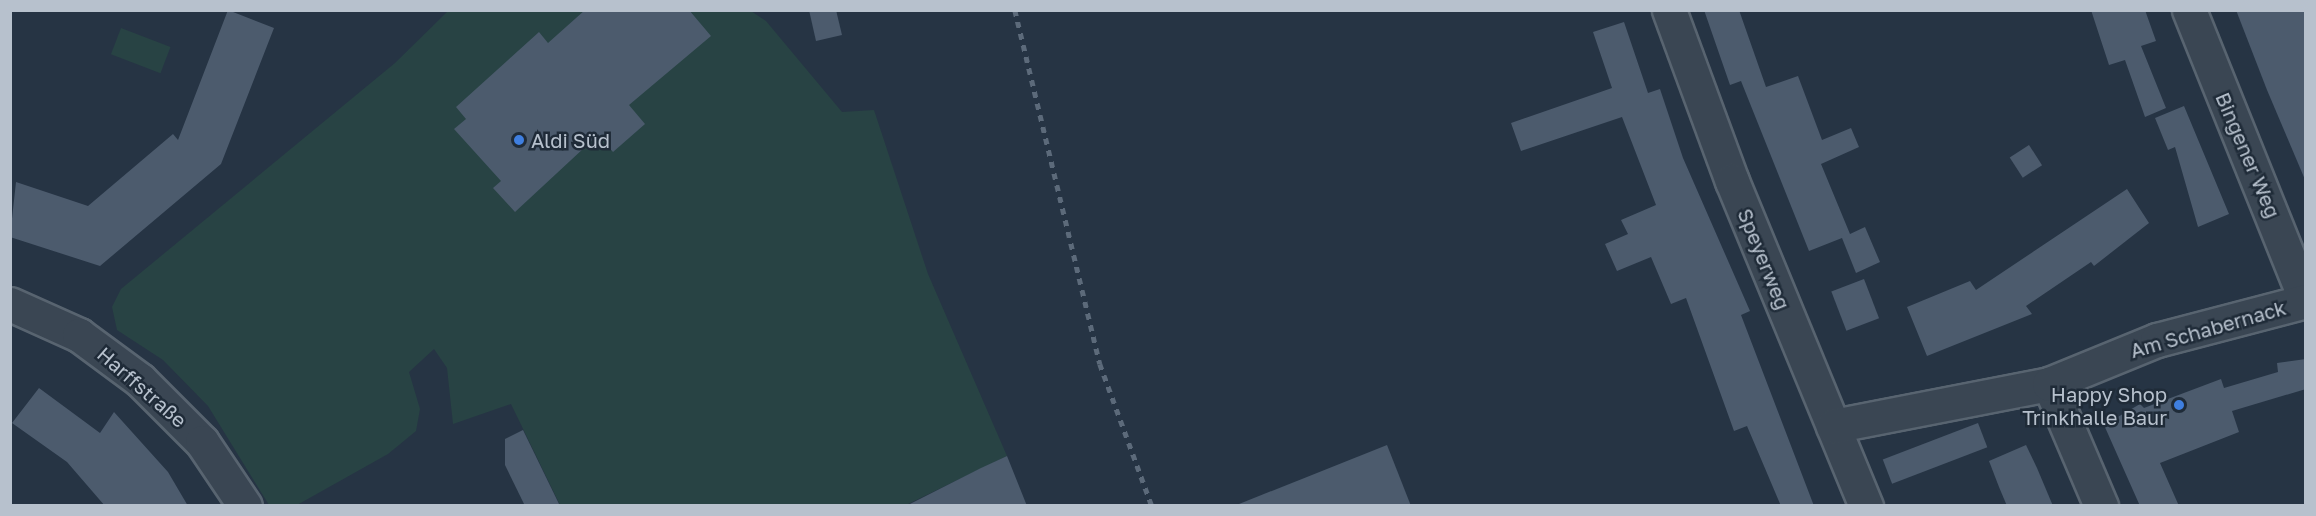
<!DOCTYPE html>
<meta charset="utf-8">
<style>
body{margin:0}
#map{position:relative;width:2316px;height:516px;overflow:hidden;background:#263444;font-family:"Golos Text",sans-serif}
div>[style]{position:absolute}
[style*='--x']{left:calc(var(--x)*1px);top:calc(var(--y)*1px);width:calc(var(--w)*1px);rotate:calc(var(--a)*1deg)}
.green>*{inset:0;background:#284344;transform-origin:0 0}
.building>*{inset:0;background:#4c5b6d;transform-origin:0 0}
.roads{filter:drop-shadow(2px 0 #586470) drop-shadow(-2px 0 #586470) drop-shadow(0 2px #586470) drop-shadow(0 -2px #586470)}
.minor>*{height:33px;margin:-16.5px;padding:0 16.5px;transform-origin:16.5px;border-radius:16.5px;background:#3a4653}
.rail>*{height:4.5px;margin-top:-2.25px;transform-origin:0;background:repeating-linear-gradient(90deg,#5c6a7a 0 6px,transparent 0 12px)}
.dots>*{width:16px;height:16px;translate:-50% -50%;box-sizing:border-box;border:3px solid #1f2b38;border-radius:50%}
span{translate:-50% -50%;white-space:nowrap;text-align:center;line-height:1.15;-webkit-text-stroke:5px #1f2b38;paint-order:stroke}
.poi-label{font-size:20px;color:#b7c1cd}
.left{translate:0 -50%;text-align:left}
.right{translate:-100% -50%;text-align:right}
.street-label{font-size:20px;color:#b7c1cd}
.frame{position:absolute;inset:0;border:12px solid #b7c1cd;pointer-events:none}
</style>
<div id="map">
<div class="green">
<i style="clip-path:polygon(448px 11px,751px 11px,766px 21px,842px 112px,874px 110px,928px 274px,1007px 456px,906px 505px,560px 505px,511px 404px,453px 424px,447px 368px,434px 349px,409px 372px,420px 409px,416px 431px,388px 454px,297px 505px,269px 505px,208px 406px,163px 360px,117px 330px,112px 307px,121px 289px,395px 63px)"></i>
<i style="left:121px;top:28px;width:53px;height:28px;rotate:21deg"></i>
</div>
<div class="building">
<i style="clip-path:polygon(228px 10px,274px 28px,221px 164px,100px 266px,10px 237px,16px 182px,88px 206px,173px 134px,178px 140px)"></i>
<i style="clip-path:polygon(585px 10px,689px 10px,711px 36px,629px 105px,645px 124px,613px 152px,598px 135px,515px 212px,493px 188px,501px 181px,454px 129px,466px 119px,456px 107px,539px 32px,548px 43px)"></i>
<i style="clip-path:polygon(809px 10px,836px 10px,842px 35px,816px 41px)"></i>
<i style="clip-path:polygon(1704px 10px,1739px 10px,1766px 87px,1798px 76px,1822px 140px,1851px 128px,1859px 147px,1821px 164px,1850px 234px,1865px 227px,1880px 262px,1856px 273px,1842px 238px,1809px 251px,1741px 81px,1730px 85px)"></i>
<i style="clip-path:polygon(2091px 10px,2145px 10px,2156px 41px,2141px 46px,2166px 108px,2145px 117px,2125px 60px,2109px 65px)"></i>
<i style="clip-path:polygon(2236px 10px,2306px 10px,2306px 182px,2267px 90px)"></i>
<i style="clip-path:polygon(1624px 22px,1648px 93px,1660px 89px,1683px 158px,1750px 311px,1741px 315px,1814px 506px,1781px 506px,1747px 426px,1734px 431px,1686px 298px,1671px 304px,1651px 257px,1617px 271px,1605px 244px,1628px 234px,1621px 220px,1656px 205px,1622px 117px,1521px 151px,1511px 123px,1612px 88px,1593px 32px)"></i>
<i style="clip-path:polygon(2184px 106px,2229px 214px,2198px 227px,2175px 147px,2168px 150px,2155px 118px)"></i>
<i style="left:2029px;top:145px;width:24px;height:23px;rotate:57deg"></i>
<i style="clip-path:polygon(2127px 189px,2149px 223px,2094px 266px,2091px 262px,2026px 306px,2032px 314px,1927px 356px,1907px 307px,1970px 281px,1976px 290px)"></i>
<i style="left:1864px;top:279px;width:42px;height:35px;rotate:69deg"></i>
<i style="clip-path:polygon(2306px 359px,2306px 389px,2232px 411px,2239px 432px,2160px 463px,2179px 506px,2140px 506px,2104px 425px,2140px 404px,2144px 408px,2221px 379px,2224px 388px,2278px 372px,2277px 363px)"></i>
<i style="clip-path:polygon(39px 388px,100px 433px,114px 412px,168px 472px,188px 506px,105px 506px,67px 462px,12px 423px)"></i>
<i style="left:1978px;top:423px;width:26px;height:102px;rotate:69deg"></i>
<i style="clip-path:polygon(523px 430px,560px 506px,525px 506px,505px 465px,505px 439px)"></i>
<i style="clip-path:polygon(1387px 445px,1411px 506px,1239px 506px,1239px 504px)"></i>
<i style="clip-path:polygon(2026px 445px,2037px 468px,2053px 506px,2007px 506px,1999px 487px,1989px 461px)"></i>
<i style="clip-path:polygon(1007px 456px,1027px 506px,906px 506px,981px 468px)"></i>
</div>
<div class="roads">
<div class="minor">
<i style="--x:1669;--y:10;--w:182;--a:69.8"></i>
<i style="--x:1732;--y:181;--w:352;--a:67.6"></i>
<i style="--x:2189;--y:10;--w:314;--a:68.1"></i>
<i style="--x:10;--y:304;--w:76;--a:24.2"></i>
<i style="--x:79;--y:335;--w:76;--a:36.4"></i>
<i style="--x:140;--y:380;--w:88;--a:45"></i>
<i style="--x:202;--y:442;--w:77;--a:56.1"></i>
<i style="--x:2049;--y:384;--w:133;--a:66.9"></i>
<i style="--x:1833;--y:426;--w:220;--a:-11"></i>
<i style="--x:2049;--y:384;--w:117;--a:-22.2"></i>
<i style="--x:2157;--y:340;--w:154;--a:-14.7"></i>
</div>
</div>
<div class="rail">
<i style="--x:1015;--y:10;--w:364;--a:76.5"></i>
<i style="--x:1100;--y:364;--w:151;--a:69.9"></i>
</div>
<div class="dots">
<i style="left:519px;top:140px;background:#3f7fe0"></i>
<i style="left:2179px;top:405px;background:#3f7fe0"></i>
</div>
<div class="poi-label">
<span class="left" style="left:531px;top:140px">Aldi Süd</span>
<span class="right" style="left:2167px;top:406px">Happy Shop<br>Trinkhalle Baur</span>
</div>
<div class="street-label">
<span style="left:2248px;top:155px;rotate:67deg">Bingener Weg</span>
<span style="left:1764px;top:259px;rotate:68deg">Speyerweg</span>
<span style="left:2208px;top:329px;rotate:-16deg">Am Schabernack</span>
<span style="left:142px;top:387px;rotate:41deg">Harffstraße</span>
</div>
<div class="frame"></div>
</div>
